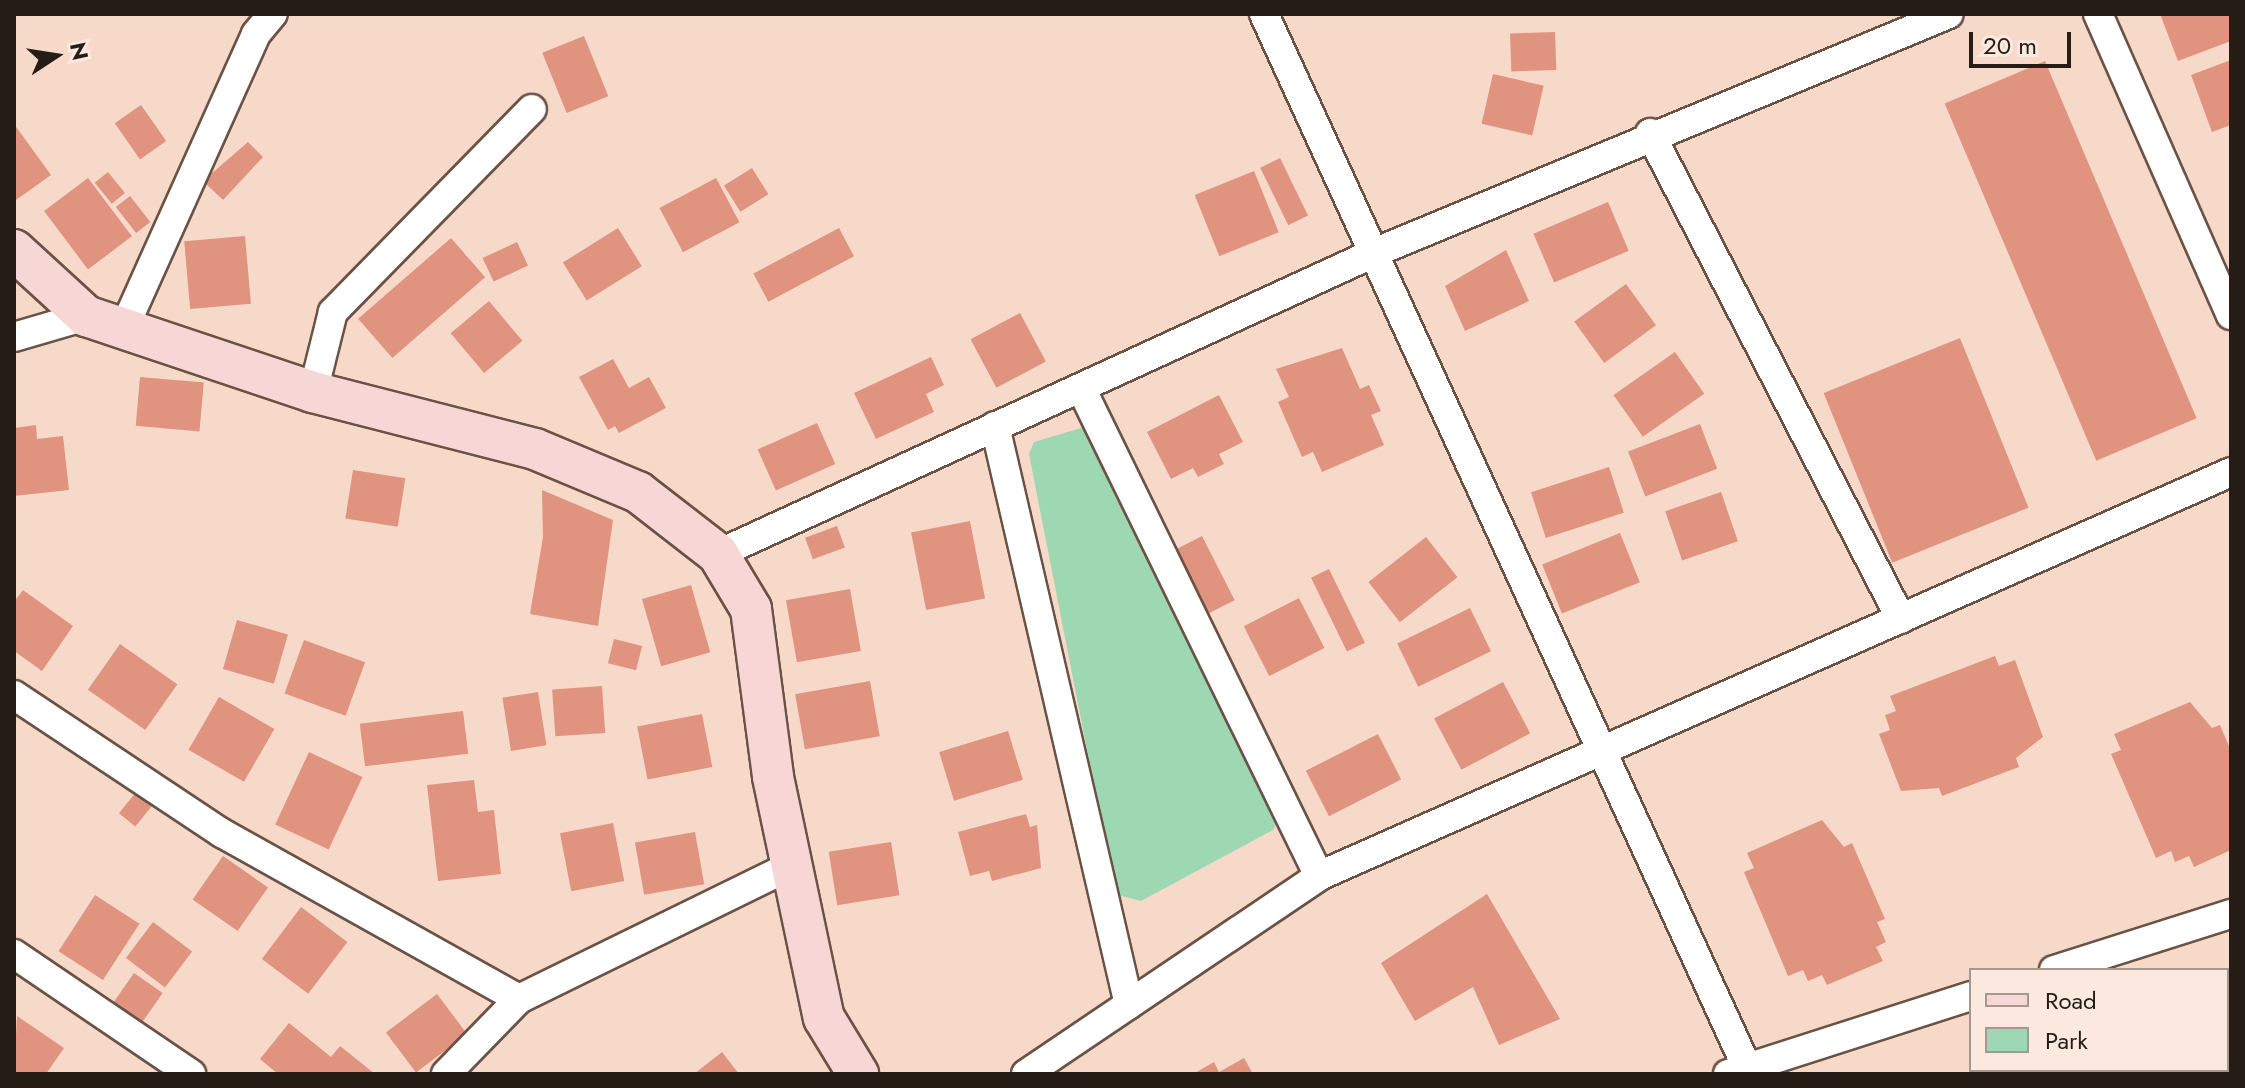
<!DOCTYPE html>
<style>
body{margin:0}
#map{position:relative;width:2245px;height:1088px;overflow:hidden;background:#f6d9c9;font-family:Jost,sans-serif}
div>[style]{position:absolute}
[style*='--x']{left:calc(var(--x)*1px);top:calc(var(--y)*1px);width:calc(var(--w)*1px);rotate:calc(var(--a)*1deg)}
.green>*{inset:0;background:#9dd8b2}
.building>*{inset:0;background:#e0937f;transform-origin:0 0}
.roads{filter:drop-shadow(2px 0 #6a5245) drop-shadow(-2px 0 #6a5245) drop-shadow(0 2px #6a5245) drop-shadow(0 -2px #6a5245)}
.street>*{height:28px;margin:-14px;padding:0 14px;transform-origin:14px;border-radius:14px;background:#fff}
.secondary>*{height:40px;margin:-20px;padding:0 20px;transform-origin:20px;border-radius:20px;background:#f7d7d5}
span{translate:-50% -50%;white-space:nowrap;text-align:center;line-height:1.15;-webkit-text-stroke:8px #fbe9df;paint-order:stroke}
.frame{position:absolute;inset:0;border:16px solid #261c16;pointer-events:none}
.legend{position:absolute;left:1969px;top:968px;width:260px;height:104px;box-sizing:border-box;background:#fbe9df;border:2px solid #a6978f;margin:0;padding:10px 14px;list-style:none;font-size:24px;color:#261c16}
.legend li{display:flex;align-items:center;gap:16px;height:40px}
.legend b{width:40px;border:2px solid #a6978f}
.north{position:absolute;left:16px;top:16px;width:80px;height:80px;-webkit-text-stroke:6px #fbe9df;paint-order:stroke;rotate:78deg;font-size:22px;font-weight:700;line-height:32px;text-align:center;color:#261c16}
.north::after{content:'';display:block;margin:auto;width:28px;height:36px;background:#261c16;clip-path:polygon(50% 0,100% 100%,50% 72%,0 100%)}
.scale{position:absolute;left:1969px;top:32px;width:102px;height:36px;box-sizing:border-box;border:4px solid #261c16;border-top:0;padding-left:10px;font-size:24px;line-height:28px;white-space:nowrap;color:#261c16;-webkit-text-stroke:6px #fbe9df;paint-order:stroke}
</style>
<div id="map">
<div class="green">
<i style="clip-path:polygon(1091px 425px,1280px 815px,1273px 830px,1141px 901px,1118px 895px,1110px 867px,1029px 454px,1034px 442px)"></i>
</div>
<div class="building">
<i style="clip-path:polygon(2160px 14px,2231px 14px,2231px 41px,2178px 61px)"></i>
<i style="left:1555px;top:32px;width:38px;height:45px;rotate:88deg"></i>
<i style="left:584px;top:36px;width:65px;height:45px;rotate:68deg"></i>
<i style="clip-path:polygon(2231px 60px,2231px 125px,2212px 132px,2191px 75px)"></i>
<i style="left:2045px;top:61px;width:388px;height:109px;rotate:67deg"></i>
<i style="left:1493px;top:74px;width:52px;height:51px;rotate:13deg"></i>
<i style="left:141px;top:105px;width:44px;height:32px;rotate:55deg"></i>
<i style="clip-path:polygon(14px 124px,51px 175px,16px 200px,14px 197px)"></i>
<i style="clip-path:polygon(248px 142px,263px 157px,223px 200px,203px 181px)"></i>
<i style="left:1280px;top:158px;width:64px;height:22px;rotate:64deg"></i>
<i style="left:752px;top:168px;width:31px;height:33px;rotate:58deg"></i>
<i style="left:1254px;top:171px;width:66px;height:64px;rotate:68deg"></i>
<i style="left:108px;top:172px;width:27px;height:17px;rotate:51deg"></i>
<i style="left:88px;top:178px;width:73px;height:55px;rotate:53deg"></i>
<i style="left:716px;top:178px;width:50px;height:64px;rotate:62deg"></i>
<i style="left:130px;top:196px;width:33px;height:18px;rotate:52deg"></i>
<i style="left:1608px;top:202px;width:53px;height:81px;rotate:67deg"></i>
<i style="left:618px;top:228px;width:45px;height:65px;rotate:58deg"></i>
<i style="left:839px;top:228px;width:32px;height:97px;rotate:62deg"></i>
<i style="left:245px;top:236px;width:68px;height:61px;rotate:85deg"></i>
<i style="left:451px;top:238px;width:52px;height:123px;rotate:49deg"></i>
<i style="left:517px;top:242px;width:26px;height:38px;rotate:65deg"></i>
<i style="clip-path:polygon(1506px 250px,1529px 301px,1465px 331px,1445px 286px)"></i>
<i style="left:1626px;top:284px;width:51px;height:64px;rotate:54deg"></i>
<i style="left:489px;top:301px;width:52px;height:50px;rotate:50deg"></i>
<i style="left:1020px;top:313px;width:55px;height:56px;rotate:62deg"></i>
<i style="left:1960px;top:338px;width:183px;height:147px;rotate:68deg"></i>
<i style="clip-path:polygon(1342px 348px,1360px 389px,1369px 385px,1381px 411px,1371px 415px,1384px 445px,1322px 472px,1313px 452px,1302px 457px,1278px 402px,1289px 397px,1276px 369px)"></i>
<i style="left:1675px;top:352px;width:51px;height:75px;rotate:55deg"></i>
<i style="clip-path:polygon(931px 357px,944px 385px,926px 394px,934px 412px,876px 439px,854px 393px)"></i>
<i style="clip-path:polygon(613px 359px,629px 388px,649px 377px,666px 408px,619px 433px,615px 426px,608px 430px,579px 377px)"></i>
<i style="left:140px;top:377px;width:64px;height:49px;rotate:5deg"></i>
<i style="clip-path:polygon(1219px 395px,1243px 442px,1219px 454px,1224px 464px,1198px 477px,1193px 468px,1171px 479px,1147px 432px)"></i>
<i style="left:817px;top:423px;width:45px;height:65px;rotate:66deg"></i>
<i style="left:1700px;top:424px;width:48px;height:77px;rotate:69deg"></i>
<i style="clip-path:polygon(36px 425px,37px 439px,63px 436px,69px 490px,14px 496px,14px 428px)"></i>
<i style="left:1609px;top:467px;width:48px;height:82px;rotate:72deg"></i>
<i style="left:353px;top:470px;width:53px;height:49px;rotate:9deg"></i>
<i style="clip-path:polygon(542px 490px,613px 520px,598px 626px,530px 614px,543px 537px)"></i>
<i style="left:1721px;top:492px;width:52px;height:59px;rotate:71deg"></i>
<i style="left:970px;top:521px;width:79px;height:60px;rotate:79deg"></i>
<i style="left:837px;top:526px;width:23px;height:34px;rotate:70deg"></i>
<i style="left:1620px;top:533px;width:53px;height:84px;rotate:68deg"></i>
<i style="left:1202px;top:536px;width:72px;height:29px;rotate:63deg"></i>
<i style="left:1426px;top:537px;width:51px;height:73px;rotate:52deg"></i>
<i style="left:1329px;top:569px;width:82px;height:20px;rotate:64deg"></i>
<i style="left:691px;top:585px;width:70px;height:51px;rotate:74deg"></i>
<i style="left:850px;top:589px;width:63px;height:65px;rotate:80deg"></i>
<i style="clip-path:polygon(23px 590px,73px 626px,42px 671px,14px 651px,14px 602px)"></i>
<i style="left:1299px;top:598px;width:56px;height:62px;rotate:63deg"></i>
<i style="left:1470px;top:608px;width:48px;height:81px;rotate:64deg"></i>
<i style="left:237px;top:620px;width:53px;height:51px;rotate:16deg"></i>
<i style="left:614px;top:639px;width:29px;height:25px;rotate:14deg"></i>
<i style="left:304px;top:640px;width:65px;height:57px;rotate:20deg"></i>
<i style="left:120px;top:644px;width:70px;height:56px;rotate:35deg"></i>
<i style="clip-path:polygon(1995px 656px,1999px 666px,2015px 660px,2043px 737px,2016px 758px,2019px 767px,1942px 796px,1939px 788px,1901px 791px,1879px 734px,1890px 730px,1885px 715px,1896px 711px,1890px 696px)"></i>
<i style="left:870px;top:681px;width:56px;height:76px;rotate:80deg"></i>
<i style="left:1503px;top:682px;width:58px;height:78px;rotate:62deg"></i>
<i style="left:602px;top:686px;width:47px;height:50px;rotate:86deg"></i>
<i style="left:538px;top:692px;width:54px;height:36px;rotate:81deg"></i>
<i style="left:219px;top:697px;width:64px;height:61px;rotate:30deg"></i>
<i style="clip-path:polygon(2190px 702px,2212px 728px,2220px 725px,2231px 751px,2231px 850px,2194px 867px,2189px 856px,2175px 862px,2171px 851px,2156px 858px,2111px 754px,2121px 750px,2114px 734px)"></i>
<i style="left:463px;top:711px;width:43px;height:104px;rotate:83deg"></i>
<i style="left:702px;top:714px;width:54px;height:66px;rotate:79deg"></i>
<i style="left:1008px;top:731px;width:51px;height:72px;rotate:73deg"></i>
<i style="left:1378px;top:734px;width:51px;height:81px;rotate:63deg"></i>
<i style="left:309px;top:752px;width:59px;height:80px;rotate:25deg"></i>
<i style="clip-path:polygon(474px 780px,478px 812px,494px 810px,501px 874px,438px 881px,427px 785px)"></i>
<i style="left:141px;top:786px;width:21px;height:35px;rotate:39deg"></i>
<i style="clip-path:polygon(1026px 814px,1030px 827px,1037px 825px,1041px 868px,992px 881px,989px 871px,970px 876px,958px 832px)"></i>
<i style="clip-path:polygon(1822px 820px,1844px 847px,1852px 843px,1885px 919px,1877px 922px,1886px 942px,1876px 947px,1883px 961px,1827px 985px,1822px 975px,1808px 981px,1803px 970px,1788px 976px,1744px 872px,1754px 868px,1747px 853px)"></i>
<i style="left:613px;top:823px;width:59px;height:54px;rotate:79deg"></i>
<i style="left:695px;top:832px;width:53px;height:61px;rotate:80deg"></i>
<i style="left:891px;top:842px;width:54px;height:63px;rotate:81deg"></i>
<i style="left:223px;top:856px;width:55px;height:53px;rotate:35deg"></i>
<i style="clip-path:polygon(1487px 894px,1560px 1019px,1499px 1045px,1473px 987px,1415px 1021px,1381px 963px)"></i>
<i style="left:95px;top:895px;width:53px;height:67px;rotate:33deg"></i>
<i style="left:301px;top:907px;width:58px;height:65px;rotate:37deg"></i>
<i style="left:153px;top:922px;width:49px;height:45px;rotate:37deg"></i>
<i style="left:134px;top:973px;width:35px;height:42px;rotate:35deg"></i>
<i style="left:437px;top:994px;width:50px;height:64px;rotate:53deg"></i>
<i style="clip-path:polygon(17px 1016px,64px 1048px,46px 1074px,14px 1074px)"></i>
<i style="clip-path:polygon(289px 1023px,331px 1057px,340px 1046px,375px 1074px,278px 1074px,260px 1059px)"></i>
<i style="clip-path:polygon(722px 1052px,739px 1074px,694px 1074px)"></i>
<i style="clip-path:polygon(1244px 1058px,1253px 1074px,1193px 1074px,1214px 1062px,1219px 1072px)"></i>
</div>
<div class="roads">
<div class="street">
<i style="--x:1264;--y:14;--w:1166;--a:65.37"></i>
<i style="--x:2098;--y:14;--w:329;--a:66.2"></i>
<i style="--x:1650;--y:133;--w:547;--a:62.69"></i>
<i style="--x:124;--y:328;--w:322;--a:-65.8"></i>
<i style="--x:256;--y:34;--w:26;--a:-50"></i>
<i style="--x:14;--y:337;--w:75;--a:-16.3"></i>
<i style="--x:1081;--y:388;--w:543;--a:64"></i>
<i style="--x:313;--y:392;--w:82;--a:-76"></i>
<i style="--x:333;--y:312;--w:284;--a:-45.6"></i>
<i style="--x:995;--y:426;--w:594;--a:76.97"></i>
<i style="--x:718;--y:554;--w:724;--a:-24.65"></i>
<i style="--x:1376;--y:252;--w:620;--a:-22.56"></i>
<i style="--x:14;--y:695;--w:250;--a:33.6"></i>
<i style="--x:222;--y:833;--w:340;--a:29.2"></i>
<i style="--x:14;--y:954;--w:214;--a:34.1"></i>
<i style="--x:2054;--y:970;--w:186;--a:-17.6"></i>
<i style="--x:446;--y:1074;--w:105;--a:-45.8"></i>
<i style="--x:519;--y:999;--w:303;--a:-26.1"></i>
<i style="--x:1026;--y:1074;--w:354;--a:-34"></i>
<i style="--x:1319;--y:876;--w:997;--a:-23.89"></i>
<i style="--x:1728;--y:1074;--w:255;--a:-17.8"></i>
</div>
<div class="secondary">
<i style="--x:14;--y:250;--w:98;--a:42.5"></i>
<i style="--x:86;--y:316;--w:239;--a:18.5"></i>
<i style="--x:313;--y:392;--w:229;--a:14.4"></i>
<i style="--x:535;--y:449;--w:112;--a:22.7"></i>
<i style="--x:638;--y:492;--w:101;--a:37.8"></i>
<i style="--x:718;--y:554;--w:64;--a:59"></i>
<i style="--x:751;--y:609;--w:169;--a:82.5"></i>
<i style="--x:773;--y:777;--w:246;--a:78.1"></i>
<i style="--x:824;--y:1018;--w:66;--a:58.7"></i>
</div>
</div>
<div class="frame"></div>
<ul class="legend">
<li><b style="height:10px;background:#f7d7d5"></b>Road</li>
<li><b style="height:22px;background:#9dd8b2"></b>Park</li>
</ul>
<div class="north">N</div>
<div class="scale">20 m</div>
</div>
